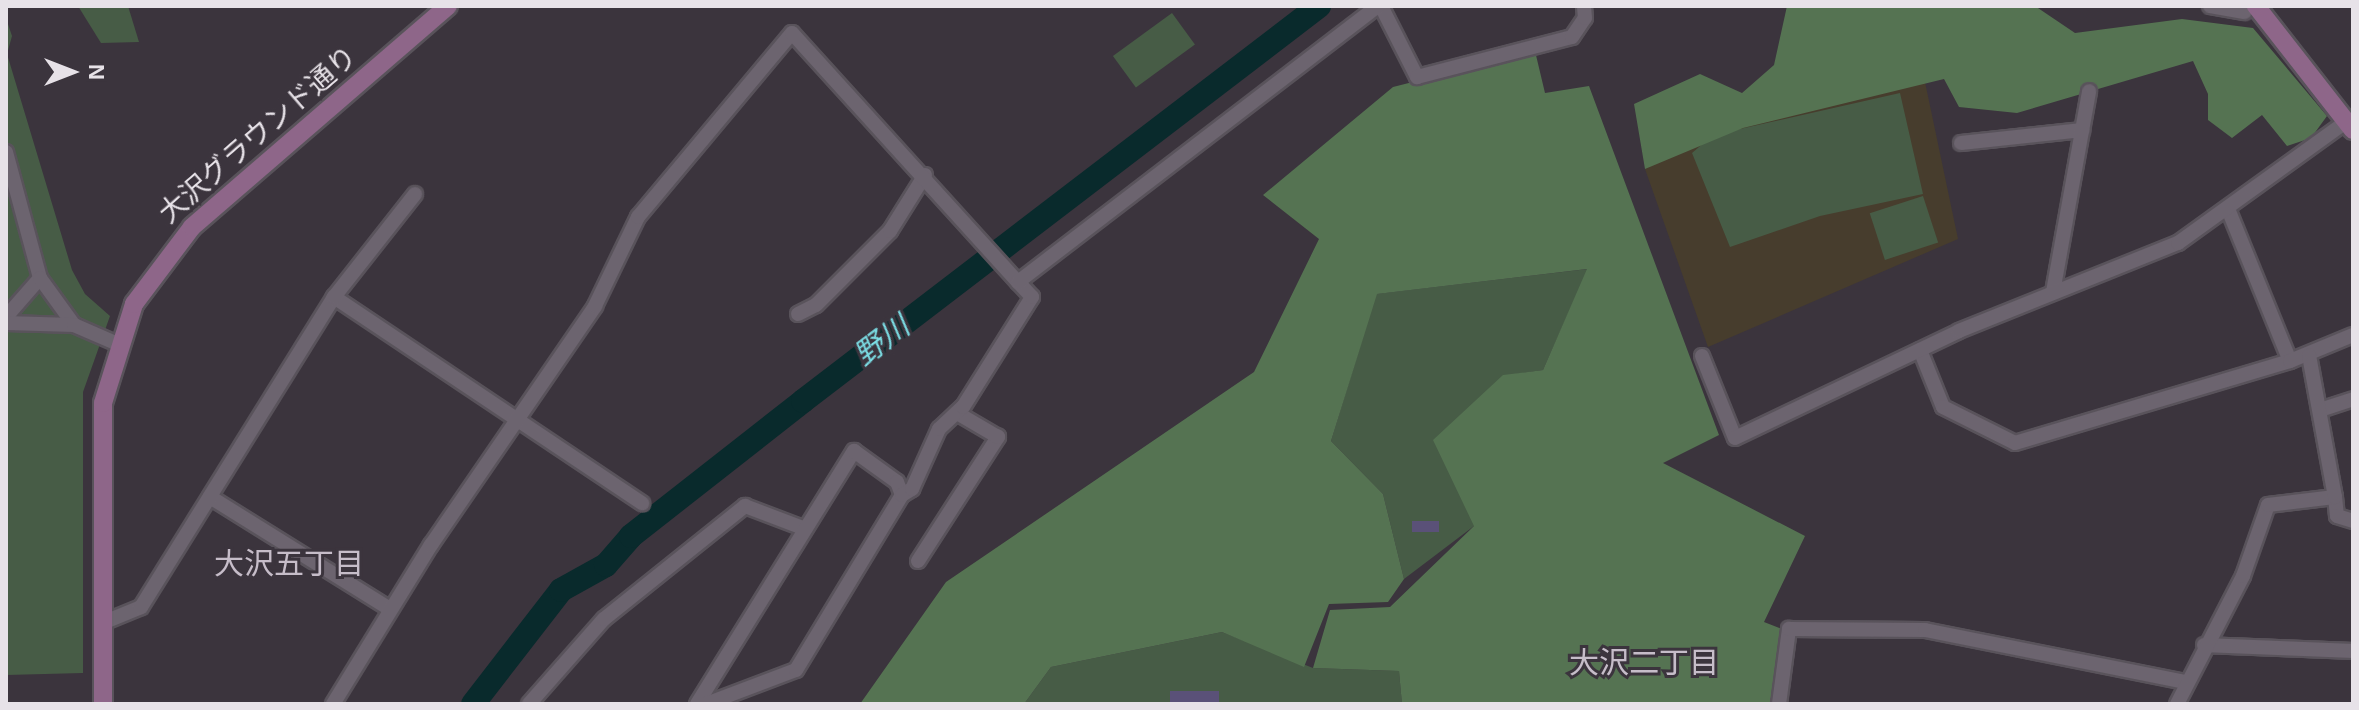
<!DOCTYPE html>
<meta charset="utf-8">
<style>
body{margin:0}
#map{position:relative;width:2359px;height:710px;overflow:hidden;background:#3b343d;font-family:Arial,"Noto Sans JP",sans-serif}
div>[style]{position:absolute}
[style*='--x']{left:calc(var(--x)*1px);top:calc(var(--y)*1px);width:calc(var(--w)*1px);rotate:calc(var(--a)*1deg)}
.education>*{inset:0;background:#473d2d}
.green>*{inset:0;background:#475c46;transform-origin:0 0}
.forest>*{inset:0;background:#557352}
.river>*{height:24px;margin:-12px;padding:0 12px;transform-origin:12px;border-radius:12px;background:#092a2c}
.building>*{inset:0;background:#5a5178;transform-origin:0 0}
.roads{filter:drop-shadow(2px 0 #59535b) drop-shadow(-2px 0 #59535b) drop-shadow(0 2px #59535b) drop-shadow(0 -2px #59535b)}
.street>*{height:14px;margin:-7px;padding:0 7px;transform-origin:7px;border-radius:7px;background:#6c646f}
.secondary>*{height:18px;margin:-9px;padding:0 9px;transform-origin:9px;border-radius:9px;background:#8e6689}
span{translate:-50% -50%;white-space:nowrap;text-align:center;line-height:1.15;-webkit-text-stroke:6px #3b343d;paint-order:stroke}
.street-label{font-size:28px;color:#e7e2e8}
.water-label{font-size:30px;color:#7bdce3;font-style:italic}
.neighbourhood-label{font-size:30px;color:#c6bdc9}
.frame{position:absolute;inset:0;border:8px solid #e7e2e8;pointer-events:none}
.north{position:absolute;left:32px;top:32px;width:80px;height:80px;-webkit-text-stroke:6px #3b343d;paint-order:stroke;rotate:90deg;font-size:22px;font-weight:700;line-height:32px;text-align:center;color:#e7e2e8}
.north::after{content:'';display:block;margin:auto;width:28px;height:36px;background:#e7e2e8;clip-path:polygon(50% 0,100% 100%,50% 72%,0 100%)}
</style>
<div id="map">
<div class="education">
<i style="clip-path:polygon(1925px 82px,1958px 239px,1708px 347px,1645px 169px,1731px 119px)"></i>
</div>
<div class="green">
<i style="clip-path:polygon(78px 6px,128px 6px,139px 42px,101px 43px)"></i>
<i style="left:1172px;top:13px;width:39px;height:73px;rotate:54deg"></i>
<i style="clip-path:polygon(6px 18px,12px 36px,7px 54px,72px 270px,85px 294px,110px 316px,83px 392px,83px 673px,6px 675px)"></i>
<i style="clip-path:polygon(1900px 93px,1923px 194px,1820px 216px,1730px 247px,1692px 153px,1713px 135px)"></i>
<i style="left:1923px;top:196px;width:49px;height:56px;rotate:72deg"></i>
<i style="clip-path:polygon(1588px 269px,1543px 370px,1503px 376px,1474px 526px,1404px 579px,1383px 494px,1331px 441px,1376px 294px)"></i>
<i style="clip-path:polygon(1222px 632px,1313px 668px,1399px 671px,1402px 704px,1024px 704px,1051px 667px)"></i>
</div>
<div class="forest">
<i style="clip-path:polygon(1787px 6px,2035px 6px,2075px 33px,2182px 19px,2253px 28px,2327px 116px,2311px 138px,2287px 146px,2262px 115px,2232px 138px,2208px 120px,2208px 94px,2193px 61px,2017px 113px,1959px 107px,1944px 79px,1743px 128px,1645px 169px,1634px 104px,1700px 74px,1742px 93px,1774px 65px)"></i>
<i style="clip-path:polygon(1535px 51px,1545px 93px,1589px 86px,1719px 435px,1663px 463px,1805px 536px,1764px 622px,1782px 629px,1770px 704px,1402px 704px,1399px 671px,1313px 668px,1330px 610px,1390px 607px,1474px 526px,1433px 440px,1503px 375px,1543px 370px,1587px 269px,1377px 294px,1331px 441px,1383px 494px,1404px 579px,1388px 602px,1329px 604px,1304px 667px,1222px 632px,1051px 667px,1024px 704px,860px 704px,946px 582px,1254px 372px,1319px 239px,1263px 195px,1393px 87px)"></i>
</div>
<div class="river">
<i style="--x:473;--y:704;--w:144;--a:-52.3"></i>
<i style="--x:561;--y:590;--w:51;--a:-29.1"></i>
<i style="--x:606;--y:565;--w:38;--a:-49"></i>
<i style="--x:631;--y:536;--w:219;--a:-38.1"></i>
<i style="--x:803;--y:401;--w:650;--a:-37.43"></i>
</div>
<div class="building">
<i style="left:1412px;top:521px;width:27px;height:11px"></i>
<i style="left:1170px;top:691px;width:49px;height:13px"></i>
</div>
<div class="roads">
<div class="street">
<i style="--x:1381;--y:6;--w:80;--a:63.1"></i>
<i style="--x:1417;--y:77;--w:160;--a:-14.5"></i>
<i style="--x:1572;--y:37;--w:23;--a:-56"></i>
<i style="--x:1585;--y:18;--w:12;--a:-95"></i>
<i style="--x:2210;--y:6;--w:35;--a:10"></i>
<i style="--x:1961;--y:143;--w:122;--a:-6.1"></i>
<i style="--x:6;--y:152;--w:131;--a:74.9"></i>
<i style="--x:40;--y:278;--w:52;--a:131.1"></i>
<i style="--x:2228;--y:209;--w:164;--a:67.8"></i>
<i style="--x:40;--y:278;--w:58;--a:54.1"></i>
<i style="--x:2053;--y:292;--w:204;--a:-79.8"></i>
<i style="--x:334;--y:297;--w:371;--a:33.8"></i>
<i style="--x:798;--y:314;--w:20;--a:-27"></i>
<i style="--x:816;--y:305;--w:105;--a:-45"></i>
<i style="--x:890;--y:231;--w:66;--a:-58"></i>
<i style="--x:6;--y:323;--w:68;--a:1.7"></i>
<i style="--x:74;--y:325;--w:48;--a:23.4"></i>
<i style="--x:1920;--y:350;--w:61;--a:68"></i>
<i style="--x:1943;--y:407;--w:80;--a:26.6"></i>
<i style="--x:2015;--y:443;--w:287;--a:-16.6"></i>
<i style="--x:2290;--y:361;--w:68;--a:-22.4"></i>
<i style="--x:1702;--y:356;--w:88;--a:68.1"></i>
<i style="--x:1735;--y:438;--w:248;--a:-25.5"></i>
<i style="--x:1959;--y:331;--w:236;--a:-21.9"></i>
<i style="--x:2178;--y:243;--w:207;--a:-35.8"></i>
<i style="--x:2320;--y:410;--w:35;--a:-18"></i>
<i style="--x:210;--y:497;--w:212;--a:31.9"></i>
<i style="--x:2335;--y:497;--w:19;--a:84"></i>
<i style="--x:2337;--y:516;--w:17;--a:17"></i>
<i style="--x:918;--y:561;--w:148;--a:-57.2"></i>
<i style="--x:998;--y:437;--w:48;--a:-149.7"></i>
<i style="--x:102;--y:623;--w:42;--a:-22.3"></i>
<i style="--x:141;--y:607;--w:365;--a:-58.1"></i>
<i style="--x:334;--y:297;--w:131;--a:-51.8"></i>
<i style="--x:2204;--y:645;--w:149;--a:2.3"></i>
<i style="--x:333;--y:704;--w:187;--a:-58.4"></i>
<i style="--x:431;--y:545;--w:290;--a:-55.5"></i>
<i style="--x:595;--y:306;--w:99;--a:-64.2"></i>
<i style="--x:638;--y:217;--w:240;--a:-50.1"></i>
<i style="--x:792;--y:33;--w:336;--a:47.8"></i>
<i style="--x:529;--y:704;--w:113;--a:-48.6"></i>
<i style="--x:604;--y:619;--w:181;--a:-38.7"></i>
<i style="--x:745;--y:506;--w:62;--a:20.8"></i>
<i style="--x:697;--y:704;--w:298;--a:-58.2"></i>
<i style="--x:854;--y:451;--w:53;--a:35.8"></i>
<i style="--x:897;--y:482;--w:14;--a:69"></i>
<i style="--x:706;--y:704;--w:96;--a:-20.7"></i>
<i style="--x:796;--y:670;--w:205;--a:-58.8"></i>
<i style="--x:902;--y:495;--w:12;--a:-31"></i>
<i style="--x:912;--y:489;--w:66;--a:-65.8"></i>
<i style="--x:939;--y:429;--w:33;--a:-43"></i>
<i style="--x:963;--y:407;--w:130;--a:-57.9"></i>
<i style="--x:1032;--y:297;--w:21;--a:-133"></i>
<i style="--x:1018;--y:282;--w:454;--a:-37.5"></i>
<i style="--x:1779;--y:704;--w:76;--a:-82.4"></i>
<i style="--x:1789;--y:629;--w:136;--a:0.4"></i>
<i style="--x:1925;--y:630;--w:266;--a:11.3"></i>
<i style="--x:2177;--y:704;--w:144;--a:-62.7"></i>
<i style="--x:2243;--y:576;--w:75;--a:-70.6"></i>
<i style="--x:2268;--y:505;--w:67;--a:-6.8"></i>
<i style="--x:2335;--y:497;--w:144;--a:-100.4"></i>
</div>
<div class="secondary">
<i style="--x:2256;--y:6;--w:157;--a:52"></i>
<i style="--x:103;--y:704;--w:301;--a:-90"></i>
<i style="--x:103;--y:403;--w:104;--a:-72.6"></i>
<i style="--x:134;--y:304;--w:96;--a:-53"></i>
<i style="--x:192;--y:227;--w:338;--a:-40.8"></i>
</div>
</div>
<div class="street-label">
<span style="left:258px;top:135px;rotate:-41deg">大沢グラウンド通り</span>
</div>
<div class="water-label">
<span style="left:882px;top:341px;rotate:-37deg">野川</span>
</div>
<div class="neighbourhood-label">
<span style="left:289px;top:564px">大沢五丁目</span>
<span style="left:1644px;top:663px">大沢二丁目</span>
</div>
<div class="frame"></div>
<div class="north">N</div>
</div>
